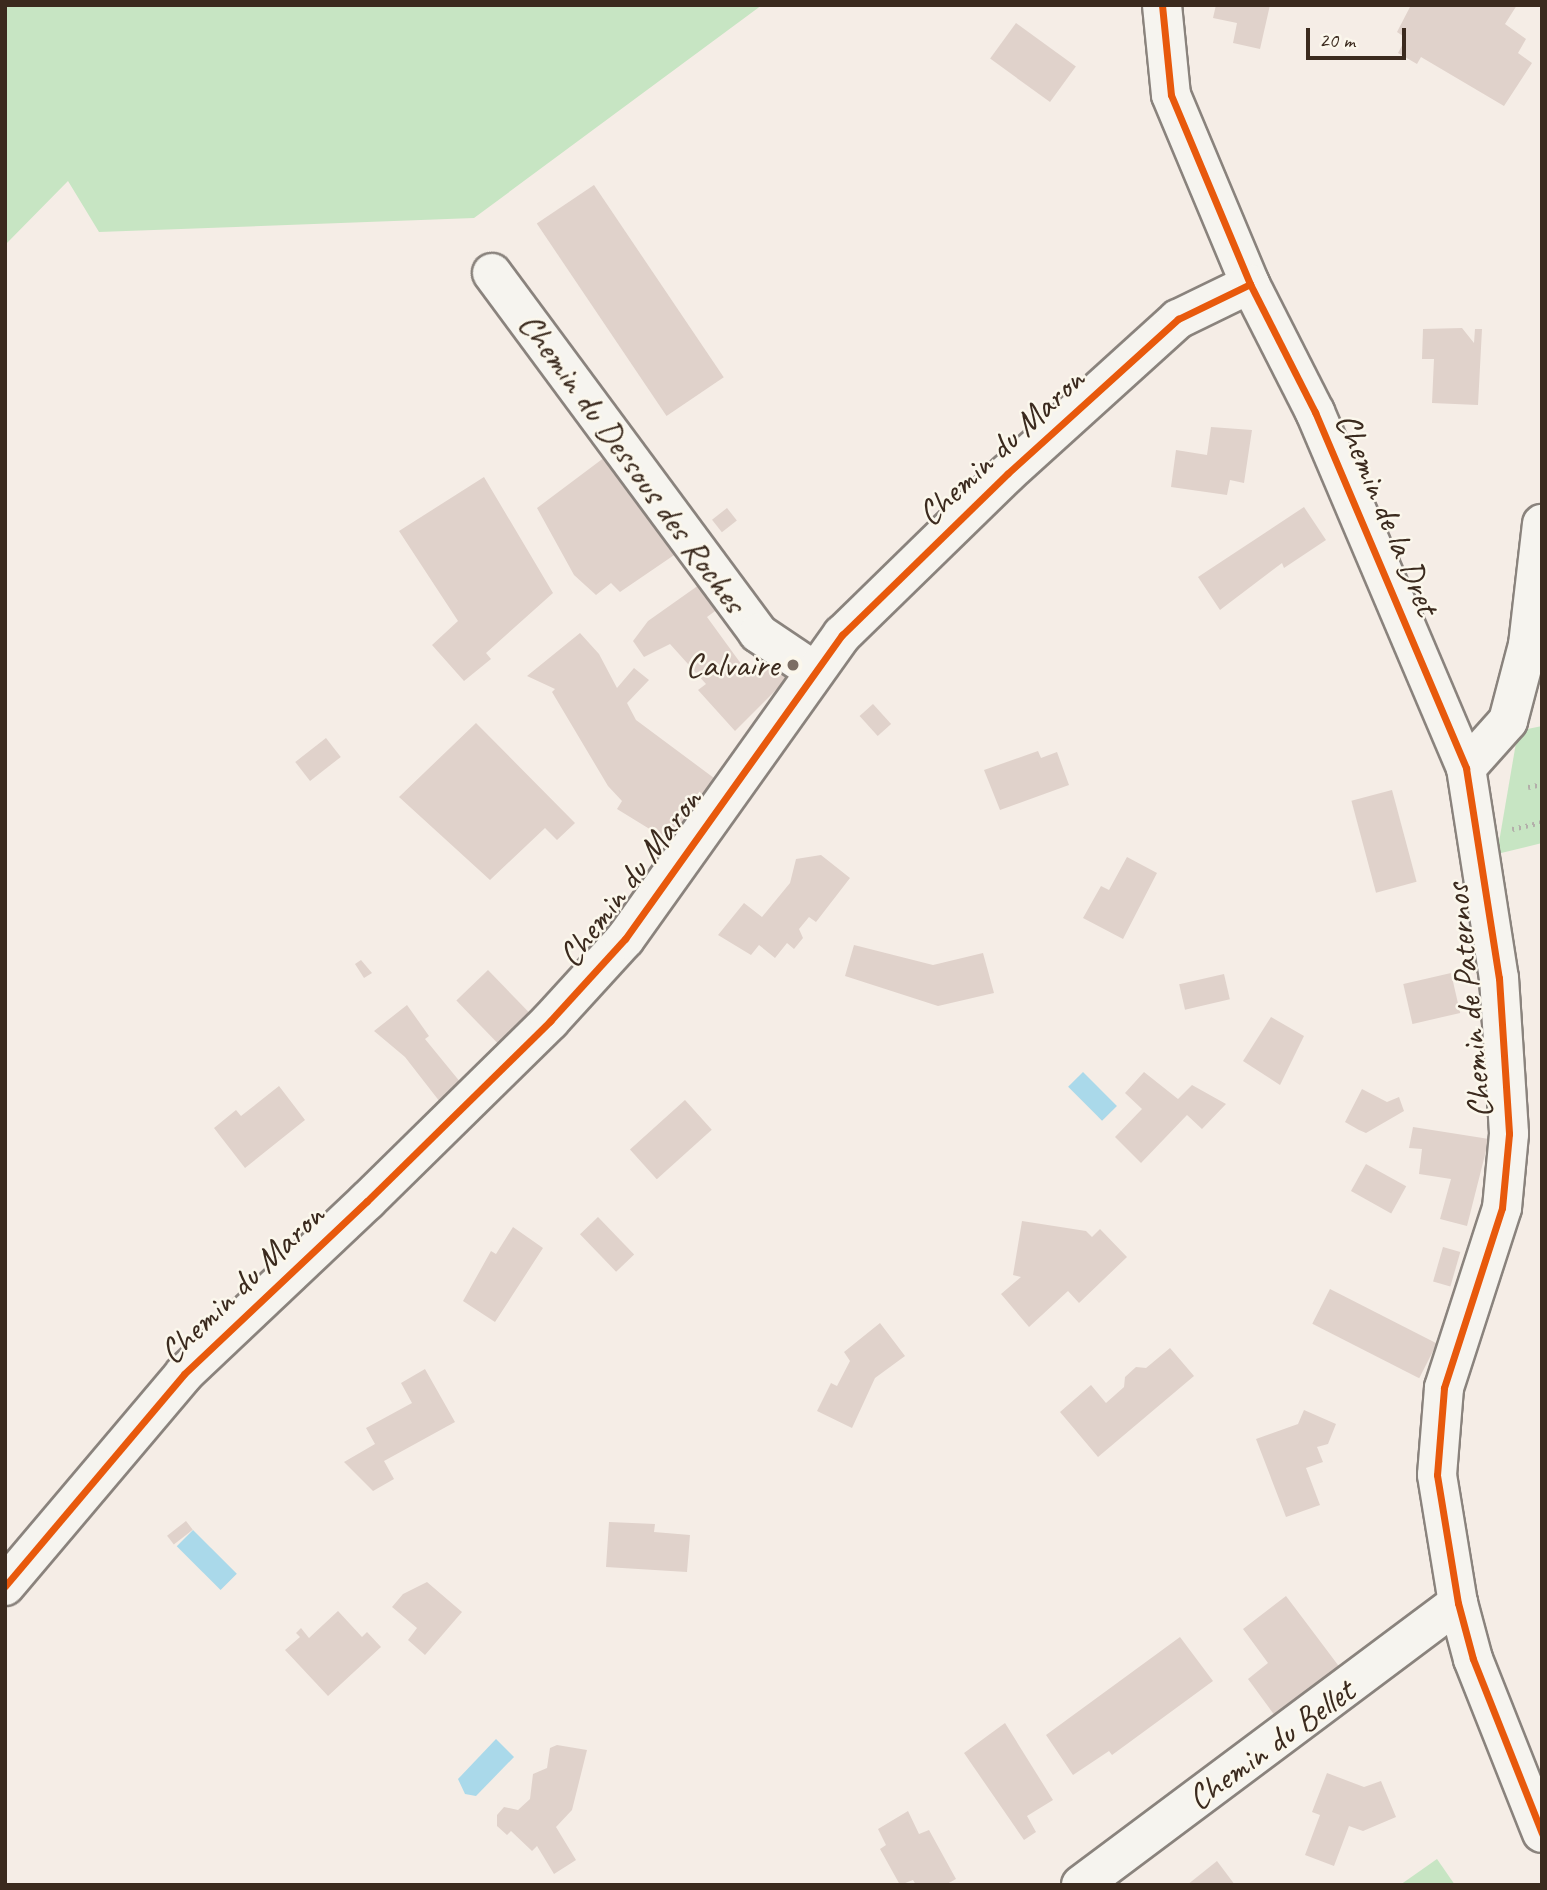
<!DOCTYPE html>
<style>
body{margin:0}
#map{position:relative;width:1547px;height:1890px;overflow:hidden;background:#f5ede6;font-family:Caveat,sans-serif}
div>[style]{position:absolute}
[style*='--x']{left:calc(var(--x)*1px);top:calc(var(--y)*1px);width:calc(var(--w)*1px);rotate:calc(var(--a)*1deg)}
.green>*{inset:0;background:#c7e5c3}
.water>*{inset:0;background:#aad9ea;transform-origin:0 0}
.building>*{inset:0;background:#e0d2cb;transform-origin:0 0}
.path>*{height:4.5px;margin-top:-2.25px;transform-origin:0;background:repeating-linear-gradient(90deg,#b3afaa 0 2px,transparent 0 7px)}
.roads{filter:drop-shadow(2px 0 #8a837d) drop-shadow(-2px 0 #8a837d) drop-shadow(0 2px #8a837d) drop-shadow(0 -2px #8a837d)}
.minor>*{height:38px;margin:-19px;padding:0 19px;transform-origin:19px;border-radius:19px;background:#f6f4ef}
.cycleway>*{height:7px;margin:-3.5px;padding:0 3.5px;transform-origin:3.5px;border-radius:3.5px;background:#e8590c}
.dots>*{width:19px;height:19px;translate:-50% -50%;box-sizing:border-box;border:4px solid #fbf7ec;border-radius:50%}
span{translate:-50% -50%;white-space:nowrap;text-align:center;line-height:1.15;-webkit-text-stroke:5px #fbf7ec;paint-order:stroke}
.street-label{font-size:35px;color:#3b2a1e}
.poi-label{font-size:35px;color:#3b2a1e}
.right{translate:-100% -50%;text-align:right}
.frame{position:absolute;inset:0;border:7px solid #3b2a1e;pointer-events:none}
.scale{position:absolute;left:1306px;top:28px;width:100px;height:32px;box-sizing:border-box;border:4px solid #3b2a1e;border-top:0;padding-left:9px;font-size:21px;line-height:24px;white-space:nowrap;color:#3b2a1e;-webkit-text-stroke:5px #fbf7ec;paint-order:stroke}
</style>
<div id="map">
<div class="green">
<i style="clip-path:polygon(5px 5px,762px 5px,474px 218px,99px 232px,68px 181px,5px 245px)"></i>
<i style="clip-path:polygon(1542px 726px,1542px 843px,1497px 854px,1518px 731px)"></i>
<i style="clip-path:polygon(1437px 1859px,1455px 1885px,1400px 1885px)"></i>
</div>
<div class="water">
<i style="left:1083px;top:1072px;width:48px;height:21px;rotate:45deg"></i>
<i style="left:193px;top:1530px;width:62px;height:23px;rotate:45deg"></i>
<i style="clip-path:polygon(496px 1739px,514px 1757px,476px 1796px,465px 1794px,458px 1779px)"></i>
</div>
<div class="building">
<i style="clip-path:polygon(1216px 5px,1270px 5px,1260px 49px,1233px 43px,1237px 23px,1213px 18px)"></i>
<i style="clip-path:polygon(1411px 5px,1517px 5px,1505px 24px,1526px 39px,1518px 53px,1532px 63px,1504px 106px,1421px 57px,1417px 64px,1398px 53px,1406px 38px,1397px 32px)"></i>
<i style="left:1016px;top:23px;width:74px;height:44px;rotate:36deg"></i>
<i style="left:594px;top:185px;width:232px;height:69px;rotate:56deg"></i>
<i style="clip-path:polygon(1462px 328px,1474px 343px,1475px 329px,1482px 329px,1478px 405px,1432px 403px,1434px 359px,1422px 359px,1423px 329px)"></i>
<i style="clip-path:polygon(1211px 427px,1252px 430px,1244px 483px,1230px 480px,1227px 495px,1171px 487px,1176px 450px,1207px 455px)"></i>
<i style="clip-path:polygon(609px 454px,683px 549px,620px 592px,611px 583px,596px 595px,574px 575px,537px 508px)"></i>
<i style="clip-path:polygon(484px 477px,553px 593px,486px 653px,491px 659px,464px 681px,432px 645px,458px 621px,399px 531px)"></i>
<i style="clip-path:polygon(1304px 507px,1326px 540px,1284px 568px,1282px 563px,1220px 610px,1198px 577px)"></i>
<i style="left:727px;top:508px;width:16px;height:19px;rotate:52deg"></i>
<i style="clip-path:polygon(706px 580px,726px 603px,707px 617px,747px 672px,769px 651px,795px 671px,735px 731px,698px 690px,706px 684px,670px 644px,644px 657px,633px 641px,648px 621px)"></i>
<i style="clip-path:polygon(580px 633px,599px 654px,617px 688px,634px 668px,649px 680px,627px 703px,636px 720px,718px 781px,674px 844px,617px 809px,622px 801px,608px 786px,552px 692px,555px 689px,527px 676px)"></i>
<i style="left:873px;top:704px;width:27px;height:18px;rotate:48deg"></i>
<i style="clip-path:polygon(476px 723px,575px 823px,557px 840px,545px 828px,490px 880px,399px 797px)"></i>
<i style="left:326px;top:738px;width:24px;height:39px;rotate:52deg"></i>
<i style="clip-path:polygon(1038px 751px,1041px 758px,1057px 752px,1069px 785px,1000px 810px,984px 770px)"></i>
<i style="left:1392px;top:790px;width:95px;height:42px;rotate:75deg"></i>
<i style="clip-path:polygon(821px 855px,850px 878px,816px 922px,809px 917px,799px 929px,803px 938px,794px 949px,787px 943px,775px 958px,759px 945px,751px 955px,718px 935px,744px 903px,762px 917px,790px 883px,796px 859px)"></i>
<i style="clip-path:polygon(1127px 857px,1157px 873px,1123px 939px,1083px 918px,1101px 886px,1109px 890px)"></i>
<i style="clip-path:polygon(854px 945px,933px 965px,983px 953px,994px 993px,938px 1006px,845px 976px)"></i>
<i style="clip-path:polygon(361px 960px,372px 973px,364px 978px,355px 964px)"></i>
<i style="left:488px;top:970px;width:64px;height:44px;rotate:46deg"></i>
<i style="left:1451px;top:973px;width:41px;height:49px;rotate:77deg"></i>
<i style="left:1224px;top:974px;width:26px;height:46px;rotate:77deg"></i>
<i style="clip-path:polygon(407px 1005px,429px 1036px,425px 1039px,461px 1083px,440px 1102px,405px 1057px,374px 1031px)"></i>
<i style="clip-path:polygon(1271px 1017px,1304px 1036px,1280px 1085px,1243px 1061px)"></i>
<i style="clip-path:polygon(1144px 1072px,1178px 1099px,1192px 1085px,1226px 1104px,1202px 1129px,1187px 1115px,1141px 1163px,1115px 1137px,1142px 1109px,1125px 1093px)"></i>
<i style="clip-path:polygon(279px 1086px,305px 1120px,245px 1168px,214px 1128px,236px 1110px,241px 1116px)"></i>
<i style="clip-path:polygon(1362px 1089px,1387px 1102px,1399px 1097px,1404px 1111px,1366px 1133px,1359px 1130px,1345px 1122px)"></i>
<i style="left:685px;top:1100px;width:40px;height:74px;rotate:48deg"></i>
<i style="clip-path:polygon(1413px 1127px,1489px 1139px,1467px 1226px,1440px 1219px,1451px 1179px,1419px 1174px,1422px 1149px,1409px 1148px)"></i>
<i style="left:1366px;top:1164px;width:46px;height:31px;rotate:29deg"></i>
<i style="left:598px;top:1217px;width:52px;height:25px;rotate:46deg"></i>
<i style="clip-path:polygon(1022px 1221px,1086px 1231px,1092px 1237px,1100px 1229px,1127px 1257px,1079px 1303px,1068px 1291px,1029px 1327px,1001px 1294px,1021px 1277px,1013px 1275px)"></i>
<i style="clip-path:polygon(513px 1227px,543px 1248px,495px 1322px,463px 1301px,491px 1251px,496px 1254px)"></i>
<i style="left:1443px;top:1247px;width:18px;height:36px;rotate:16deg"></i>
<i style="left:1330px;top:1289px;width:120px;height:39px;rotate:27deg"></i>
<i style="clip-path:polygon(880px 1323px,905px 1356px,875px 1378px,852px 1428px,817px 1411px,831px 1383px,837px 1386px,850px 1361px,844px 1352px)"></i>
<i style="clip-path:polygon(1170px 1348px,1194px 1376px,1098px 1457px,1060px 1412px,1091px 1385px,1106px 1403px,1124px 1387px,1125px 1377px,1136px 1367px,1146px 1368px)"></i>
<i style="clip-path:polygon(425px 1369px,455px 1422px,384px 1461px,394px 1479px,373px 1491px,344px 1462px,375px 1444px,366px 1428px,412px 1403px,401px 1383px)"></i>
<i style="clip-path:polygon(1304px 1410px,1336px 1424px,1328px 1444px,1317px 1447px,1323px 1462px,1306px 1468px,1320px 1505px,1286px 1517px,1256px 1439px,1298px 1424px)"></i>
<i style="left:186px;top:1521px;width:11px;height:24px;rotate:52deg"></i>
<i style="clip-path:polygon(609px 1522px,655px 1524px,654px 1532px,690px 1535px,687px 1572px,606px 1567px)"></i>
<i style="clip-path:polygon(427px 1582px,462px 1612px,425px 1655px,408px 1640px,417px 1628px,392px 1607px,403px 1594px)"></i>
<i style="clip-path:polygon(1286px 1596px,1344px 1673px,1278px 1720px,1248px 1679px,1268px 1663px,1243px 1629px)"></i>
<i style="clip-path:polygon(338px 1611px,362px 1637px,367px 1632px,381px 1647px,328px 1696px,285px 1650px,300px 1637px,296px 1633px,301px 1628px,309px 1638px)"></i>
<i style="clip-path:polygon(1180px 1637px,1213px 1681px,1112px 1755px,1109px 1751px,1073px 1775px,1046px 1735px)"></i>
<i style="clip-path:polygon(1005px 1723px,1053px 1800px,1027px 1816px,1036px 1832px,1024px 1840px,964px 1753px)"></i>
<i style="clip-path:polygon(557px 1745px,587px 1750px,572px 1810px,556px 1827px,576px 1860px,554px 1874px,537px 1846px,532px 1851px,511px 1831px,507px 1835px,497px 1826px,497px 1815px,504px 1807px,518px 1810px,530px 1799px,533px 1774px,547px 1768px,550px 1748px)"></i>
<i style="clip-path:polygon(1327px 1773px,1364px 1787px,1381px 1781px,1396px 1817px,1363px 1831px,1349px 1826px,1334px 1866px,1305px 1855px,1320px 1815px,1312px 1812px)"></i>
<i style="clip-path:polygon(908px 1811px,919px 1834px,929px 1830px,956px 1879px,945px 1885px,916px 1885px,913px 1880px,900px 1885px,880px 1849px,886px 1845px,878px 1829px)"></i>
<i style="clip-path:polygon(1217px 1861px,1235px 1885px,1187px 1885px)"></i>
</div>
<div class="path">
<i style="--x:1528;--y:787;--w:14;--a:-12"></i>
<i style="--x:1512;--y:829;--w:31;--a:-13"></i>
</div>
<div class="roads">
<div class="minor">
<i style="--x:1162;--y:5;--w:90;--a:84.3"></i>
<i style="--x:1171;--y:95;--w:205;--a:67.3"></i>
<i style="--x:1250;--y:284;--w:144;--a:63.1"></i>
<i style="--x:1315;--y:412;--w:387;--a:67"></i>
<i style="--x:1466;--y:768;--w:213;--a:81.1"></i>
<i style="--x:1499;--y:978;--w:156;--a:86.3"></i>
<i style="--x:1509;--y:1134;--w:74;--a:95.4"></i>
<i style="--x:1502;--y:1208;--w:189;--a:107.9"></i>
<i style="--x:1444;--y:1388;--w:87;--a:94.6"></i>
<i style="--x:1437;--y:1475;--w:130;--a:80.7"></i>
<i style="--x:1458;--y:1603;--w:58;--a:75"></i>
<i style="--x:1473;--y:1659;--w:187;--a:68.4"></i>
<i style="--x:492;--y:273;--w:448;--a:53.5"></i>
<i style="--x:758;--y:633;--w:66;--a:33.9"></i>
<i style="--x:1466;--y:768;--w:63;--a:-48.2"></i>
<i style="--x:1508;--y:721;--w:79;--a:-75.3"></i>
<i style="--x:1528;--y:645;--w:122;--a:-83.4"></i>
<i style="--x:5;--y:1586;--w:277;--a:-49.8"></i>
<i style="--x:184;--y:1374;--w:252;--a:-43.4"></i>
<i style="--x:367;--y:1201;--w:257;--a:-44.5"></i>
<i style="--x:550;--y:1021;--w:111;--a:-47.6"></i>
<i style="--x:625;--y:939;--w:374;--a:-54.5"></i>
<i style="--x:842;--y:635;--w:231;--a:-44.3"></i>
<i style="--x:1007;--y:474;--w:231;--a:-42.2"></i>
<i style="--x:1178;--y:319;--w:80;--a:-25.9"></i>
<i style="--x:1081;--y:1885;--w:471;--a:-36.8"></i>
</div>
</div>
<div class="cycleway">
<i style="--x:1162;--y:5;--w:90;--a:84.3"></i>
<i style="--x:1171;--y:95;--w:205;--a:67.3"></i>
<i style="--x:1250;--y:284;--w:144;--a:63.1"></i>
<i style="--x:1315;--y:412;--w:387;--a:67"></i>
<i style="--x:1466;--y:768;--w:213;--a:81.1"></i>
<i style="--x:1499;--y:978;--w:156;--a:86.3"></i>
<i style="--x:1509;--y:1134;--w:74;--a:95.4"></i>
<i style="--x:1502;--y:1208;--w:189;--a:107.9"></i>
<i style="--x:1444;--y:1388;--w:87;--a:94.6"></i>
<i style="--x:1437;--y:1475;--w:130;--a:80.7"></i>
<i style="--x:1458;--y:1603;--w:58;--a:75"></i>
<i style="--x:1473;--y:1659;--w:187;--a:68.4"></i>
<i style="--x:5;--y:1586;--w:277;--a:-49.8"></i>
<i style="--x:184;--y:1374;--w:252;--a:-43.4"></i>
<i style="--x:367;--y:1201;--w:257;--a:-44.5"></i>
<i style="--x:550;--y:1021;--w:111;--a:-47.6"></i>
<i style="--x:625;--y:939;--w:374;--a:-54.5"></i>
<i style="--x:842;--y:635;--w:231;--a:-44.3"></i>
<i style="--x:1007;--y:474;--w:231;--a:-42.2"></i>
<i style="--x:1178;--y:319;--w:80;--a:-25.9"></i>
</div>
<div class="dots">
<i style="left:793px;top:665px;background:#7c6e64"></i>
</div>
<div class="street-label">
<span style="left:1001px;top:447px;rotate:-43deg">Chemin du Maron</span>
<span style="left:632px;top:463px;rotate:54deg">Chemin du Dessous des Roches</span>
<span style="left:1387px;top:514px;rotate:67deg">Chemin de la Dret</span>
<span style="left:630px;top:878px;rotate:-53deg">Chemin du Maron</span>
<span style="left:1469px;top:1001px;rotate:-96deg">Chemin de Paternos</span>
<span style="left:242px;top:1284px;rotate:-44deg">Chemin du Maron</span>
<span style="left:1271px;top:1745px;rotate:-36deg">Chemin du Bellet</span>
</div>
<div class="poi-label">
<span class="right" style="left:779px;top:665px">Calvaire</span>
</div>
<div class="frame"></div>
<div class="scale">20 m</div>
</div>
